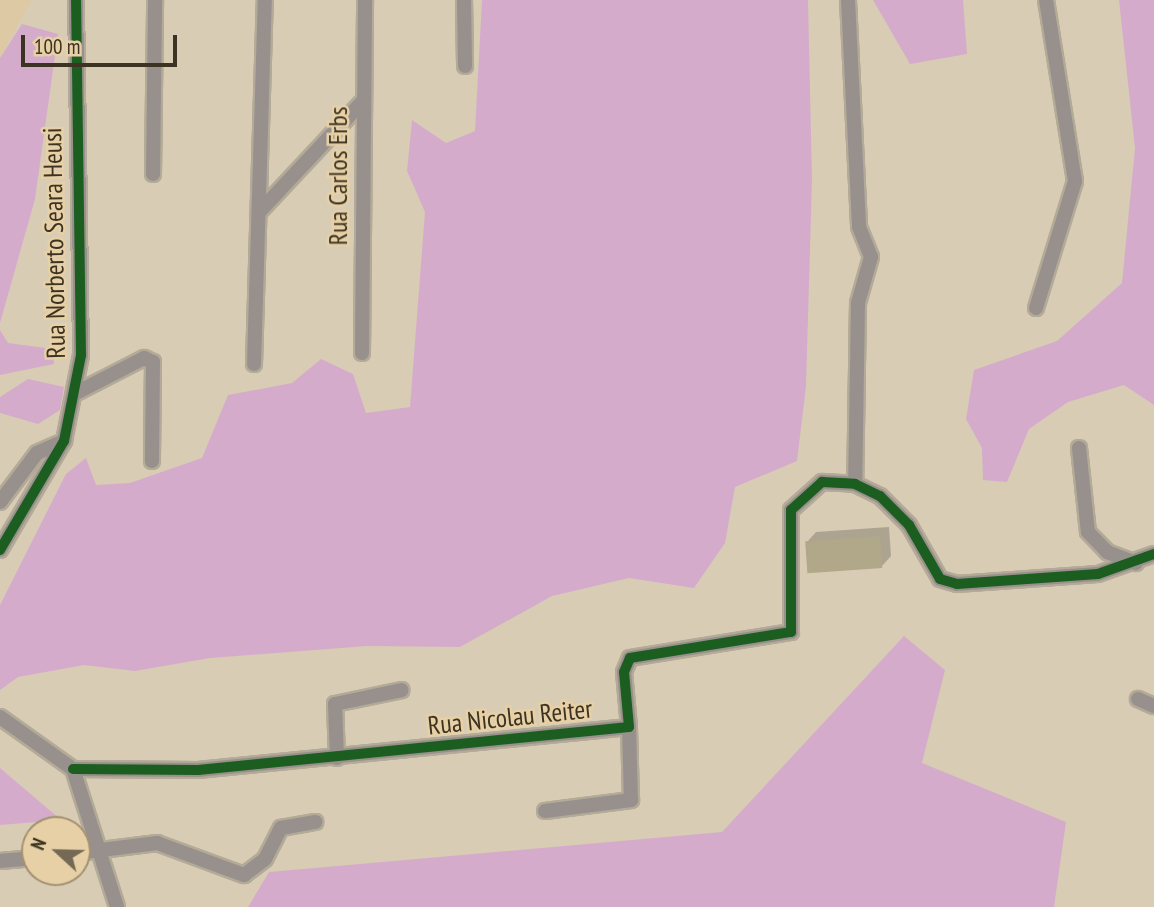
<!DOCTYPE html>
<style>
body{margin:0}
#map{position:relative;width:1154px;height:907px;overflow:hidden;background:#d8ccb5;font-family:"PT Sans Narrow",sans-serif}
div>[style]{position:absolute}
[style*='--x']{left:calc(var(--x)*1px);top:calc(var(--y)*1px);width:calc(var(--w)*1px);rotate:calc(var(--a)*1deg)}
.built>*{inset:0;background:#ddc9a4}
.green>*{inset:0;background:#d5abcb}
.shadow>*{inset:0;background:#0003}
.building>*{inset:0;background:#b0a889;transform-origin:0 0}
.roads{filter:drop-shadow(2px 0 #b3aa97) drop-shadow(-2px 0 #b3aa97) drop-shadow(0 2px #b3aa97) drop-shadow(0 -2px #b3aa97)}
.minor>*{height:14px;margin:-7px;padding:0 7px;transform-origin:7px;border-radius:7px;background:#98908c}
.cycleway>*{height:10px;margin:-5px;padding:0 5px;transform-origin:5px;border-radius:5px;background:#1b5e20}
span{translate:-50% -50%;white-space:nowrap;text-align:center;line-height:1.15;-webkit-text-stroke:5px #e7d0a6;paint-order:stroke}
.street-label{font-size:26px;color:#3c3322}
.north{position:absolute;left:21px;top:816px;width:70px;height:70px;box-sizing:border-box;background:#e7d0a6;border:2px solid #a39171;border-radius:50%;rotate:292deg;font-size:19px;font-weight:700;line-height:28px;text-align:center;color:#3c3322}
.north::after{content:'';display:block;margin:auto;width:24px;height:32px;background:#736955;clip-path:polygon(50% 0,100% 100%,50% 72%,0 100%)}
.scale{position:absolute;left:21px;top:35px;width:156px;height:32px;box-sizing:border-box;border:4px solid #3c3322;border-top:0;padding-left:9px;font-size:21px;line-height:24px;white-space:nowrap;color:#3c3322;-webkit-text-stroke:5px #e7d0a6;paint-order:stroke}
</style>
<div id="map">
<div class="built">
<i style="clip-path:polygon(0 0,31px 0,0 58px)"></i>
</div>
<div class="green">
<i style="clip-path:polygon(482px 0,808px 0,812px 180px,806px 386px,797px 461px,735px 487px,725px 543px,694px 588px,629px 578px,552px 596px,460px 647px,367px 646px,210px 658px,135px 671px,84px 665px,18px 677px,0 690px,0 605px,66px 474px,86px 458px,96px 485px,130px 483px,202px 458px,228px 395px,292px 383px,321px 359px,353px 374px,366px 413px,410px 407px,425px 212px,407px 171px,412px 120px,446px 143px,475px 131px)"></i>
<i style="clip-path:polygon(873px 0,963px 0,967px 54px,910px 64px)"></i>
<i style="clip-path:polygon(1119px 0,1154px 0,1154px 405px,1124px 385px,1068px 402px,1029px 429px,1007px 482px,983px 480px,982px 448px,966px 419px,974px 370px,1057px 341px,1122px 283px,1135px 148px)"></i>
<i style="clip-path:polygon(22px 24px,58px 34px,35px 199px,0 323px,0 58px)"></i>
<i style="clip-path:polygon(0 330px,8px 343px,53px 349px,54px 364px,0 375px)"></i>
<i style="clip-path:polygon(28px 379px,64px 387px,60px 410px,38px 424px,0 413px,0 397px)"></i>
<i style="clip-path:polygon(904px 636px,945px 670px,922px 763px,1066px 822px,1054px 907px,248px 907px,269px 872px,722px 832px)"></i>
<i style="clip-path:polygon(0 768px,61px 820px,0 825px)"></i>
</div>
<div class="shadow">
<i style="clip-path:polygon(889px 527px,891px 556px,882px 566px,807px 542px,816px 532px)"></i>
</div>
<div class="building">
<i style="left:880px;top:536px;width:32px;height:75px;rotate:86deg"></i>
</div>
<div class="roads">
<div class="minor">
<i style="--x:464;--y:0;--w:66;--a:89.1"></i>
<i style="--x:848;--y:0;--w:227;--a:87.2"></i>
<i style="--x:859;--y:227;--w:32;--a:68"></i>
<i style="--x:871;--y:257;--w:48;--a:105.8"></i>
<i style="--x:858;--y:303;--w:181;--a:90.9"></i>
<i style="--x:153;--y:174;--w:174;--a:-89.3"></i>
<i style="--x:261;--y:210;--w:149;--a:-46.9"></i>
<i style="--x:1036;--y:308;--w:133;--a:-72.9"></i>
<i style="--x:1075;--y:181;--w:183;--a:-99.1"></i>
<i style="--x:362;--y:353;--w:353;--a:-89.5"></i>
<i style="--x:254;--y:364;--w:364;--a:-88.3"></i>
<i style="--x:74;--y:394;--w:79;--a:-27.2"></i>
<i style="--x:144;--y:358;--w:10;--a:24"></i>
<i style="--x:153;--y:362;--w:99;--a:90.6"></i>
<i style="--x:1079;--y:448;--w:84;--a:83.9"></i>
<i style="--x:1088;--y:532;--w:28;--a:46"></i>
<i style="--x:1107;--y:552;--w:31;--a:21"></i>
<i style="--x:0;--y:502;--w:61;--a:-52.9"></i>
<i style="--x:37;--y:453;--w:30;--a:-24"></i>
<i style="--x:0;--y:550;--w:126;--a:-59.6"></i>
<i style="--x:64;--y:441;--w:88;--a:-78.8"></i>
<i style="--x:81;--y:355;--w:355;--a:-90.8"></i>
<i style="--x:1138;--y:699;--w:17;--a:24"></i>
<i style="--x:0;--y:717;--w:90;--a:35.5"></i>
<i style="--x:73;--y:769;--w:145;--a:72.3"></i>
<i style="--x:337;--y:758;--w:54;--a:-92.1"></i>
<i style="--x:335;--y:704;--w:68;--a:-11.8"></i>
<i style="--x:73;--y:769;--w:125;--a:0.5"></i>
<i style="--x:198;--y:770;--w:433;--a:-5.7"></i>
<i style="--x:629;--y:727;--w:55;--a:-95.2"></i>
<i style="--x:624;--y:672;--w:15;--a:-67"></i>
<i style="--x:630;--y:658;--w:163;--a:-9.2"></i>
<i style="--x:791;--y:632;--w:122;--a:-90"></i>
<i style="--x:791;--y:510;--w:42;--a:-42.1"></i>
<i style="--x:822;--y:482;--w:33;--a:3"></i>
<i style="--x:855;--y:484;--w:28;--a:26"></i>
<i style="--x:880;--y:496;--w:41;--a:45"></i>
<i style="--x:909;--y:525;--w:62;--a:60.1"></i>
<i style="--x:940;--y:579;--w:18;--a:16"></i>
<i style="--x:957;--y:584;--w:141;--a:-4.1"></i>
<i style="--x:1098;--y:574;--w:59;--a:-19.7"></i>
<i style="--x:545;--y:811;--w:87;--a:-7.3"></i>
<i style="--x:631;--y:800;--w:73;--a:-91.6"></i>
<i style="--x:77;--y:853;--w:81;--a:-7.1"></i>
<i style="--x:157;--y:843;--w:93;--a:20.2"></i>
<i style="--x:244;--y:875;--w:26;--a:-37"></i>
<i style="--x:265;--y:859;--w:35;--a:-63"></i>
<i style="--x:281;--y:828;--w:35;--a:-10"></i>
<i style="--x:0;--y:861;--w:35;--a:-5"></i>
</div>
</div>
<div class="cycleway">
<i style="--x:0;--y:550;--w:126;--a:-59.6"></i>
<i style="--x:64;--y:441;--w:88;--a:-78.8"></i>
<i style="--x:81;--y:355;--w:355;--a:-90.8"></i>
<i style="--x:73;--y:769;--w:125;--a:0.5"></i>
<i style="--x:198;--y:770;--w:433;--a:-5.7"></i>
<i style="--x:629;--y:727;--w:55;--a:-95.2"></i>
<i style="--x:624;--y:672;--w:15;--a:-67"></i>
<i style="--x:630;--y:658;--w:163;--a:-9.2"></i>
<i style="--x:791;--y:632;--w:122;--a:-90"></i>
<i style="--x:791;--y:510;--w:42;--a:-42.1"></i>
<i style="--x:822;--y:482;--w:33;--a:3"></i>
<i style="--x:855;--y:484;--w:28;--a:26"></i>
<i style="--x:880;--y:496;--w:41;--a:45"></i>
<i style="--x:909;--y:525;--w:62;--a:60.1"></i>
<i style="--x:940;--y:579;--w:18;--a:16"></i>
<i style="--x:957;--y:584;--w:141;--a:-4.1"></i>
<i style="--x:1098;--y:574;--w:59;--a:-19.7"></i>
</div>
<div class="street-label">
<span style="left:338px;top:176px;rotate:-90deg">Rua Carlos Erbs</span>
<span style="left:54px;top:243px;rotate:-91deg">Rua Norberto Seara Heusi</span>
<span style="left:510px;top:717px;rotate:-6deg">Rua Nicolau Reiter</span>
</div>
<div class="north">N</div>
<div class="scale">100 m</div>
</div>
